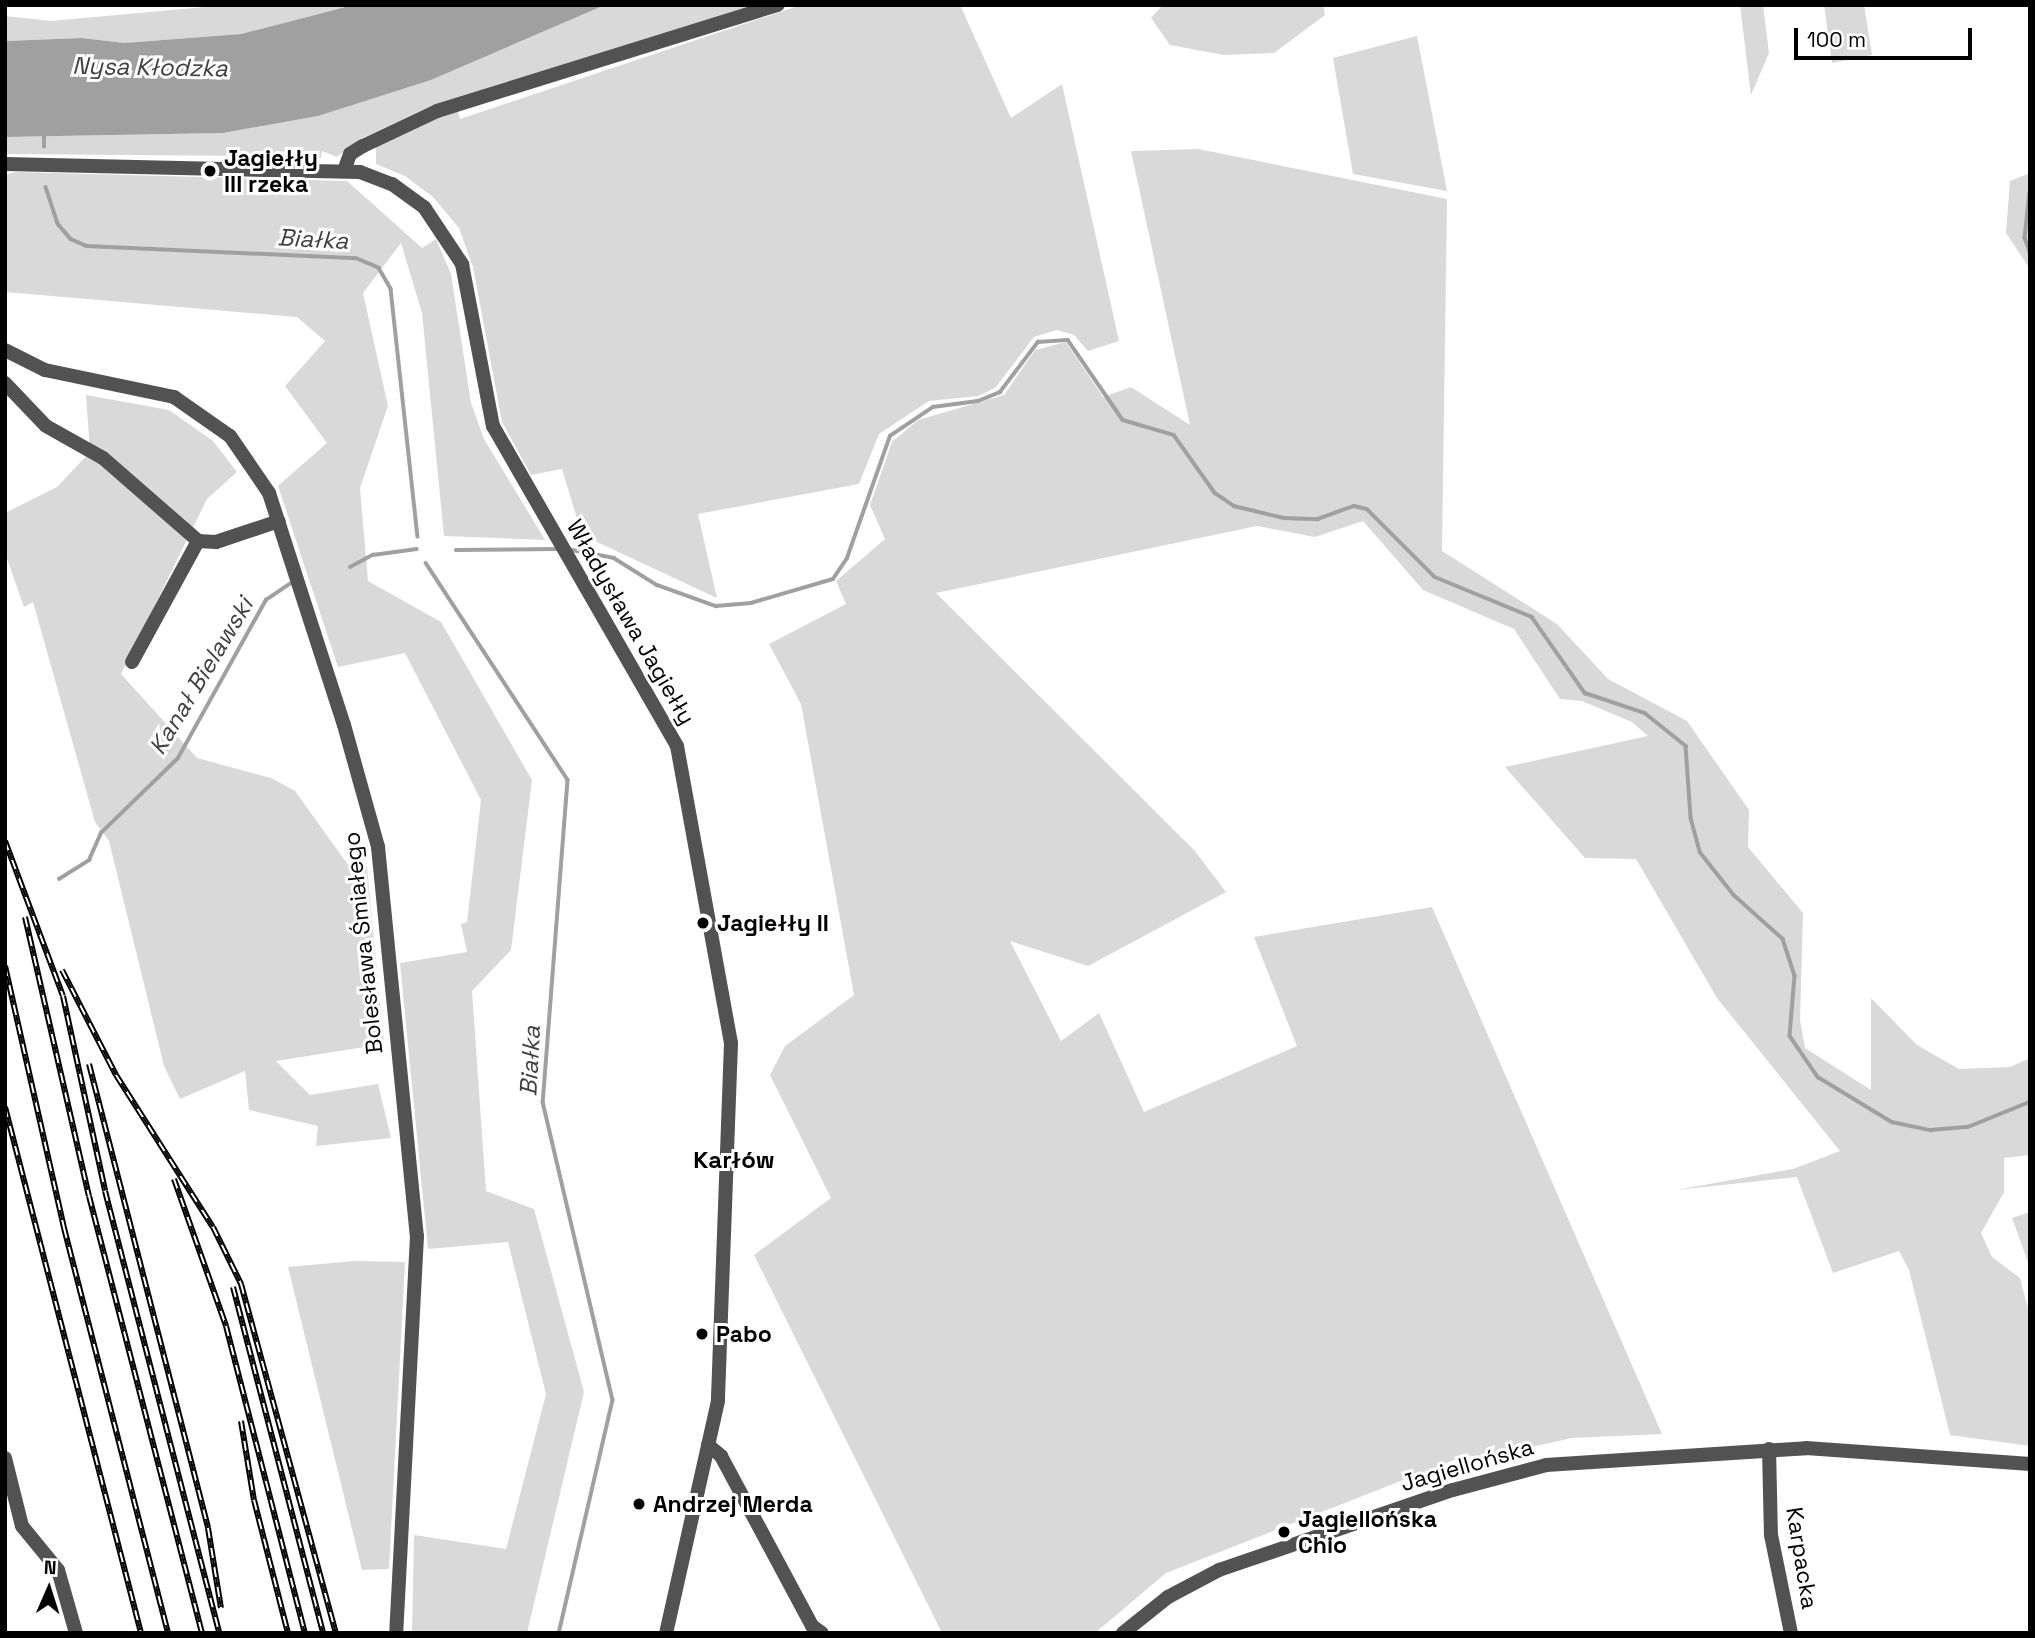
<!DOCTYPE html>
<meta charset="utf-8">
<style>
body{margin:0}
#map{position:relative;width:2035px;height:1638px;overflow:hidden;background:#fff;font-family:"Space Grotesk",sans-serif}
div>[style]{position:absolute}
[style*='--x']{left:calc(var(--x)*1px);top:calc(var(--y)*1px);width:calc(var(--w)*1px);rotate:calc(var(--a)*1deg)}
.green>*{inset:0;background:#d9d9d9}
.water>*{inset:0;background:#a0a0a0}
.stream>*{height:3.5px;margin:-1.75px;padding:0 1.75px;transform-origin:1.75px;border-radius:1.75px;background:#a0a0a0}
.minor>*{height:14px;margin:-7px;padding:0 7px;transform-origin:7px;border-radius:7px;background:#525252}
.tertiary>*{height:14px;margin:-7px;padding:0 7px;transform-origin:7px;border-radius:7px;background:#525252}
.rail>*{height:6px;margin-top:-3px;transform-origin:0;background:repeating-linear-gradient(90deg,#fff 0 10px,#000 0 20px);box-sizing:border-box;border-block:2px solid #000}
.dots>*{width:19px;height:19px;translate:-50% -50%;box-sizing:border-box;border:4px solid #fff;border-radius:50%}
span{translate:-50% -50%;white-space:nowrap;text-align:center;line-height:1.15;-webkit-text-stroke:6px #fff;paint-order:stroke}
.poi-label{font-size:23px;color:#000;font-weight:700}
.left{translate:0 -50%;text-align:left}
.street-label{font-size:23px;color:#000}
.water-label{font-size:24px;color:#414141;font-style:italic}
.neighbourhood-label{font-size:24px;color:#000;font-weight:700}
.frame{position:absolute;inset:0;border:7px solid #000;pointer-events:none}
.north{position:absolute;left:14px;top:1554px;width:70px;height:70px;-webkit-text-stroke:5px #fff;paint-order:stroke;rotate:3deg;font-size:19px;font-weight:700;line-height:28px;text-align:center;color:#000}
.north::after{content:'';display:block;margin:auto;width:24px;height:32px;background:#000;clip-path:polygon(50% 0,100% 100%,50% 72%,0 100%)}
.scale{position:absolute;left:1794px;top:28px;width:178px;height:32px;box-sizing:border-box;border:4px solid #000;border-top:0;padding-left:9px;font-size:21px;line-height:24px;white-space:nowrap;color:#000;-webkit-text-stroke:5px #fff;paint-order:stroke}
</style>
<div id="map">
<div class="green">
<i style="clip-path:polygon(227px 5px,353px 5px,241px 34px,124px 43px,82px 38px,5px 41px,5px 16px,51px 21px)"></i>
<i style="clip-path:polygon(605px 5px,759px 5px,425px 109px,360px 139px,337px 157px,322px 151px,321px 158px,308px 158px,294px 150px,253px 156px,5px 154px,5px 137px,223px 133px,317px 116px,431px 80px)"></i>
<i style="clip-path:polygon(801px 5px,960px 5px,1011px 118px,1062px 84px,1119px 341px,1088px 351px,1074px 335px,1057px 330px,1034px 337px,995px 388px,978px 396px,929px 401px,879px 434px,859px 484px,698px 514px,717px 598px,582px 535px,562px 469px,531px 475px,502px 422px,473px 267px,459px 228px,433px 197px,405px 176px,376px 164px,376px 146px,433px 118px,458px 111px,460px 119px)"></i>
<i style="clip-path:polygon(1163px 5px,1323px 5px,1325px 15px,1274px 53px,1224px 55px,1170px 45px,1151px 18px)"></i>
<i style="clip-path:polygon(1740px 5px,1763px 5px,1769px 53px,1751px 95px)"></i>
<i style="clip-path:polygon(1824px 5px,1864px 5px,1872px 55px,1832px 63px)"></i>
<i style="clip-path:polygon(1417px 36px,1447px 191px,1353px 174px,1333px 58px)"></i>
<i style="clip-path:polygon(1198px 149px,1447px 199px,1442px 551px,1557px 624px,1608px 679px,1687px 721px,1749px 810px,1748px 847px,1803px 913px,1800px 1020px,1805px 1048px,1871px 1090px,1871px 998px,1917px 1045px,1959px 1069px,2010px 1067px,2030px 1058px,2030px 1155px,2004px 1158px,2004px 1192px,1981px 1233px,1992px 1257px,2020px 1278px,2030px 1316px,2030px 1446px,1950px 1435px,1909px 1270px,1899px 1251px,1833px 1273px,1797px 1177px,1676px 1190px,1793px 1169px,1840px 1151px,1717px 998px,1636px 859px,1585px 858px,1505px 767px,1648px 736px,1632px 722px,1582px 701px,1560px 699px,1514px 629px,1423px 590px,1363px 521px,1315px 537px,1257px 526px,936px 593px,1194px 850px,1226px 892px,1088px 966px,1010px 941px,1061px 1041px,1099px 1013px,1144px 1112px,1297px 1046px,1254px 937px,1432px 907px,1662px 1434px,1572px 1438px,1482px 1458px,1467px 1455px,1166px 1573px,1095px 1633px,942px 1633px,754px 1255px,831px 1198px,770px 1075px,785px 1046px,854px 995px,801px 704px,769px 644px,846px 604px,836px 581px,885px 539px,870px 505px,892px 442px,918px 420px,1004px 395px,1035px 350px,1066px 342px,1103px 397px,1131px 387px,1190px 425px,1131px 151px)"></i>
<i style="clip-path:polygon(15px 172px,347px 181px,422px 248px,436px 239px,451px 274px,471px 403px,484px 439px,545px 540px,444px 536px,422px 313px,401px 243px,363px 293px,388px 406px,360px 488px,368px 581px,441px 622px,532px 780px,511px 950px,472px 991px,486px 1191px,534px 1209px,584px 1392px,527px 1633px,412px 1633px,414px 1535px,506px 1549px,546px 1394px,508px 1242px,428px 1249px,400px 963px,467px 952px,461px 924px,467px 922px,481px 800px,405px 653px,338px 667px,278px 486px,327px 443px,285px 386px,325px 341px,297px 317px,5px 292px,5px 175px)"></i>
<i style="clip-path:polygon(2030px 173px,2030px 269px,2006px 233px,2010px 181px)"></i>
<i style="clip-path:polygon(86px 395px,169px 410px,213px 441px,237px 472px,207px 499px,121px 674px,197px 758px,271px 778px,295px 791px,351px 869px,367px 867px,384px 1044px,276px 1061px,310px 1095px,378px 1084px,391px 1138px,316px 1146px,318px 1126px,249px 1110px,245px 1071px,180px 1099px,164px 1066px,109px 841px,95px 822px,33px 602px,24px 607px,5px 553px,5px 513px,57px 487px,90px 452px)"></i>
<i style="clip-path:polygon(2030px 1212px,2030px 1268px,2012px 1218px)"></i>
<i style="clip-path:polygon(355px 1261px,405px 1262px,389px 1569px,362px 1570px,288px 1267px)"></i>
</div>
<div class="water">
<i style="clip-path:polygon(353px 5px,605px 5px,431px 80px,318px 116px,223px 133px,5px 137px,5px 41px,82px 38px,124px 43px,241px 34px)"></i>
</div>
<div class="stream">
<i style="--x:44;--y:147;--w:12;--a:-90"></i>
<i style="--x:46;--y:187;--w:39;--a:72"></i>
<i style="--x:58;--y:224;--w:20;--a:49"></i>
<i style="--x:71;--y:239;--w:17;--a:24"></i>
<i style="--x:87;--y:246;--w:269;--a:2.6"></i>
<i style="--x:356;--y:258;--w:25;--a:23"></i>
<i style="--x:379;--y:268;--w:24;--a:60"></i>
<i style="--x:391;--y:289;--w:249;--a:83.8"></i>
<i style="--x:2030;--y:192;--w:46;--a:96.2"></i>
<i style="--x:2025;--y:238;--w:15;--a:70"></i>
<i style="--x:567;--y:549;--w:48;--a:10.8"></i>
<i style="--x:614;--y:558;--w:51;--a:32.1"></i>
<i style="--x:657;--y:585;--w:63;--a:19.6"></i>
<i style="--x:716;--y:606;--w:35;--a:-5"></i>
<i style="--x:751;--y:603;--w:85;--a:-16.3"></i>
<i style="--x:833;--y:579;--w:25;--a:-56"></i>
<i style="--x:847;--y:558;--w:129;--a:-70.6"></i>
<i style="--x:890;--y:436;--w:52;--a:-34"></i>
<i style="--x:933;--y:407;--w:45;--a:-7.6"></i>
<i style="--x:978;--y:401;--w:24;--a:-22"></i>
<i style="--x:1000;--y:392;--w:63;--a:-52.8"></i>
<i style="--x:1038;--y:342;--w:30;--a:-4"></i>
<i style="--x:1068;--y:340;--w:97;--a:55.5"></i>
<i style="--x:1123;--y:420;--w:53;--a:16.4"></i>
<i style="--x:1174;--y:435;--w:71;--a:54.7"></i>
<i style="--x:1215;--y:493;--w:23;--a:34"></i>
<i style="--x:1234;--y:506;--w:51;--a:13.5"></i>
<i style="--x:1284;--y:518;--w:34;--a:2"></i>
<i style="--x:1318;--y:519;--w:38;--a:-20"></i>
<i style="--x:1354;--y:506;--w:13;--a:13"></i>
<i style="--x:1367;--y:509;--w:96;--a:45"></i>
<i style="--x:1435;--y:577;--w:105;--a:22.4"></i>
<i style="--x:1532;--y:617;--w:93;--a:55.1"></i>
<i style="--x:1585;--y:693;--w:63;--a:18.4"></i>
<i style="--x:1645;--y:713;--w:53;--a:38.8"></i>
<i style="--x:1686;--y:746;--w:72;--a:86"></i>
<i style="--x:1691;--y:818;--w:35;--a:75"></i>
<i style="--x:1700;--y:852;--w:55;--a:51.7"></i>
<i style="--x:1734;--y:895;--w:66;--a:41.9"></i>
<i style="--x:1783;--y:939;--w:39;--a:72"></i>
<i style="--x:1795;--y:976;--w:60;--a:94.8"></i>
<i style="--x:1790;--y:1036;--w:50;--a:55.7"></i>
<i style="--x:1818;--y:1077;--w:87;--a:31.3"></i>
<i style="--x:1892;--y:1122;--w:40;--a:12"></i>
<i style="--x:1931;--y:1130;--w:37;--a:-5"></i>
<i style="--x:1968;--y:1127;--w:67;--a:-22"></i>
<i style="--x:456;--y:550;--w:103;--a:-0.6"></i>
<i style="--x:426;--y:563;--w:259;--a:56.8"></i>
<i style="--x:568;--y:780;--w:323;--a:94.4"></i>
<i style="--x:543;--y:1102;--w:306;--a:76.8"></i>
<i style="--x:613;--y:1400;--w:239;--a:103"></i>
<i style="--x:350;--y:567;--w:26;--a:-28"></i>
<i style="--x:373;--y:555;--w:44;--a:-7.8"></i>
<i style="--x:59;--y:879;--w:36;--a:-32"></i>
<i style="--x:89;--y:860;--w:30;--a:-66"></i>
<i style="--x:101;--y:833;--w:107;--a:-44.2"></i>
<i style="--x:178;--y:758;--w:181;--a:-60.9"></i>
<i style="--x:266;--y:600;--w:29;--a:-34"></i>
</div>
<div class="minor">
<i style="--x:5;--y:164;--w:355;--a:1.3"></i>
<i style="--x:360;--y:172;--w:34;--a:21"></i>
<i style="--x:392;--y:184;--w:39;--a:36"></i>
<i style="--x:424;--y:207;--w:69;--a:56.3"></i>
<i style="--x:462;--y:264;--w:165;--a:79.2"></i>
<i style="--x:493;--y:426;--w:369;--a:60.1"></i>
<i style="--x:677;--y:746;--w:302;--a:79.7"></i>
<i style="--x:731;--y:1043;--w:358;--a:92.1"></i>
<i style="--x:718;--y:1401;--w:238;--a:102.6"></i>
<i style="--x:345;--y:168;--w:15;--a:-70"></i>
<i style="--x:350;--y:154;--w:15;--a:-32"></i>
<i style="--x:363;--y:146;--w:82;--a:-25.3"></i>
<i style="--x:437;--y:111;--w:357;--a:-17.3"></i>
<i style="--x:5;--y:383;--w:59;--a:46.4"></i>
<i style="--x:46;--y:426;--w:65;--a:29.3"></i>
<i style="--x:103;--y:458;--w:126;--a:41.1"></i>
<i style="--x:132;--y:662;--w:138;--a:-61.4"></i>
<i style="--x:198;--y:541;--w:18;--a:3"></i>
<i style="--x:216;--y:542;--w:66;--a:-18.4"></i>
<i style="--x:708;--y:1445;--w:17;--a:40"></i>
<i style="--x:721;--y:1456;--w:193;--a:61.8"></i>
<i style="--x:812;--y:1626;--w:12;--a:35"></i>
<i style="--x:1769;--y:1449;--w:86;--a:88.7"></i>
<i style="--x:1771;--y:1535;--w:100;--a:78.5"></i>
<i style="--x:5;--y:1458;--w:70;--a:76"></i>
<i style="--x:22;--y:1526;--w:57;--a:50.7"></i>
<i style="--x:58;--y:1570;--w:66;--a:74.1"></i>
</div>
<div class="tertiary">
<i style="--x:5;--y:350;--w:45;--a:26.6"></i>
<i style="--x:45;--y:370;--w:132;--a:11.8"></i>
<i style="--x:174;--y:397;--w:68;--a:34.9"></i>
<i style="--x:230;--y:436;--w:69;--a:55.6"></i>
<i style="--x:269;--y:493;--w:244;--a:72.1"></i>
<i style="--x:344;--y:725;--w:127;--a:74.4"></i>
<i style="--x:378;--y:847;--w:391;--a:84.3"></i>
<i style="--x:417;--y:1236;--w:398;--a:93"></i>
<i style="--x:1123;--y:1633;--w:58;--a:-38.7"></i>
<i style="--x:1168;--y:1597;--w:58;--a:-27.9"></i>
<i style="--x:1219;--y:1570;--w:247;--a:-18.9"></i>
<i style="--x:1453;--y:1490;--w:96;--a:-15"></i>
<i style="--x:1546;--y:1465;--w:261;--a:-3.7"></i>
<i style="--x:1806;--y:1448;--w:225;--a:4.1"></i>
</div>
<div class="rail">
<i style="--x:5;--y:841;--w:165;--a:69.5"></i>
<i style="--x:63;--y:996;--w:199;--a:77.8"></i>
<i style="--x:105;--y:1191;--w:456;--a:75.5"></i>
<i style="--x:25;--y:917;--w:286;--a:77.1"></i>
<i style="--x:89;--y:1196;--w:451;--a:75.5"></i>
<i style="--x:5;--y:966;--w:269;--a:77.3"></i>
<i style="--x:64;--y:1228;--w:418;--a:75.6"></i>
<i style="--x:62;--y:970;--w:118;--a:62.8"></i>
<i style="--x:116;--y:1075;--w:180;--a:57.5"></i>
<i style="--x:213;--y:1227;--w:64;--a:63.8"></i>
<i style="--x:241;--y:1284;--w:362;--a:74.8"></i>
<i style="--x:89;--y:1064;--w:479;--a:75.6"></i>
<i style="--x:208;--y:1528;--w:81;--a:80.8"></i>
<i style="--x:5;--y:1107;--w:543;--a:75.5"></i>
<i style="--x:174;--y:1179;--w:156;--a:70.5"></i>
<i style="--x:226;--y:1326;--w:317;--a:75.6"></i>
<i style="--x:233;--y:1287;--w:358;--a:75.4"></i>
<i style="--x:241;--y:1421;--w:80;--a:80.7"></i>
<i style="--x:254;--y:1500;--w:137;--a:75.7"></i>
</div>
<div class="dots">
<i style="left:210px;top:171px;background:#000"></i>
<i style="left:703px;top:923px;background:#000"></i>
<i style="left:702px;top:1334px;background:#000"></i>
<i style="left:639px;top:1504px;background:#000"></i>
<i style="left:1284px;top:1532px;background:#000"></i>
</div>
<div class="poi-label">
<span class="left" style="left:224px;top:171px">Jagiełły<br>III rzeka</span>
<span class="left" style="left:717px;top:923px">Jagiełły II</span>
<span class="left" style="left:716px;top:1334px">Pabo</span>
<span class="left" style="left:653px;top:1504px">Andrzej Merda</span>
<span class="left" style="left:1298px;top:1532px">Jagiellońska<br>Chio</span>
</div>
<div class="street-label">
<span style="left:631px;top:622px;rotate:60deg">Władysława Jagiełły</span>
<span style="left:363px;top:943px;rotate:-96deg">Bolesława Śmiałego</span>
<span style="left:1467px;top:1465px;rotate:-16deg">Jagiellońska</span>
<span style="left:1802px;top:1558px;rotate:81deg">Karpacka</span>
</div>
<div class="water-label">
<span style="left:150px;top:67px;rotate:1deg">Nysa Kłodzka</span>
<span style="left:313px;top:239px;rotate:3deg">Białka</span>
<span style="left:201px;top:676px;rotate:-59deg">Kanał Bielawski</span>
<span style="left:530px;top:1061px;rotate:-87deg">Białka</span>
</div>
<div class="neighbourhood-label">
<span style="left:734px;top:1160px">Karłów</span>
</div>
<div class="frame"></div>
<div class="north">N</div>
<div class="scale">100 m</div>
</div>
